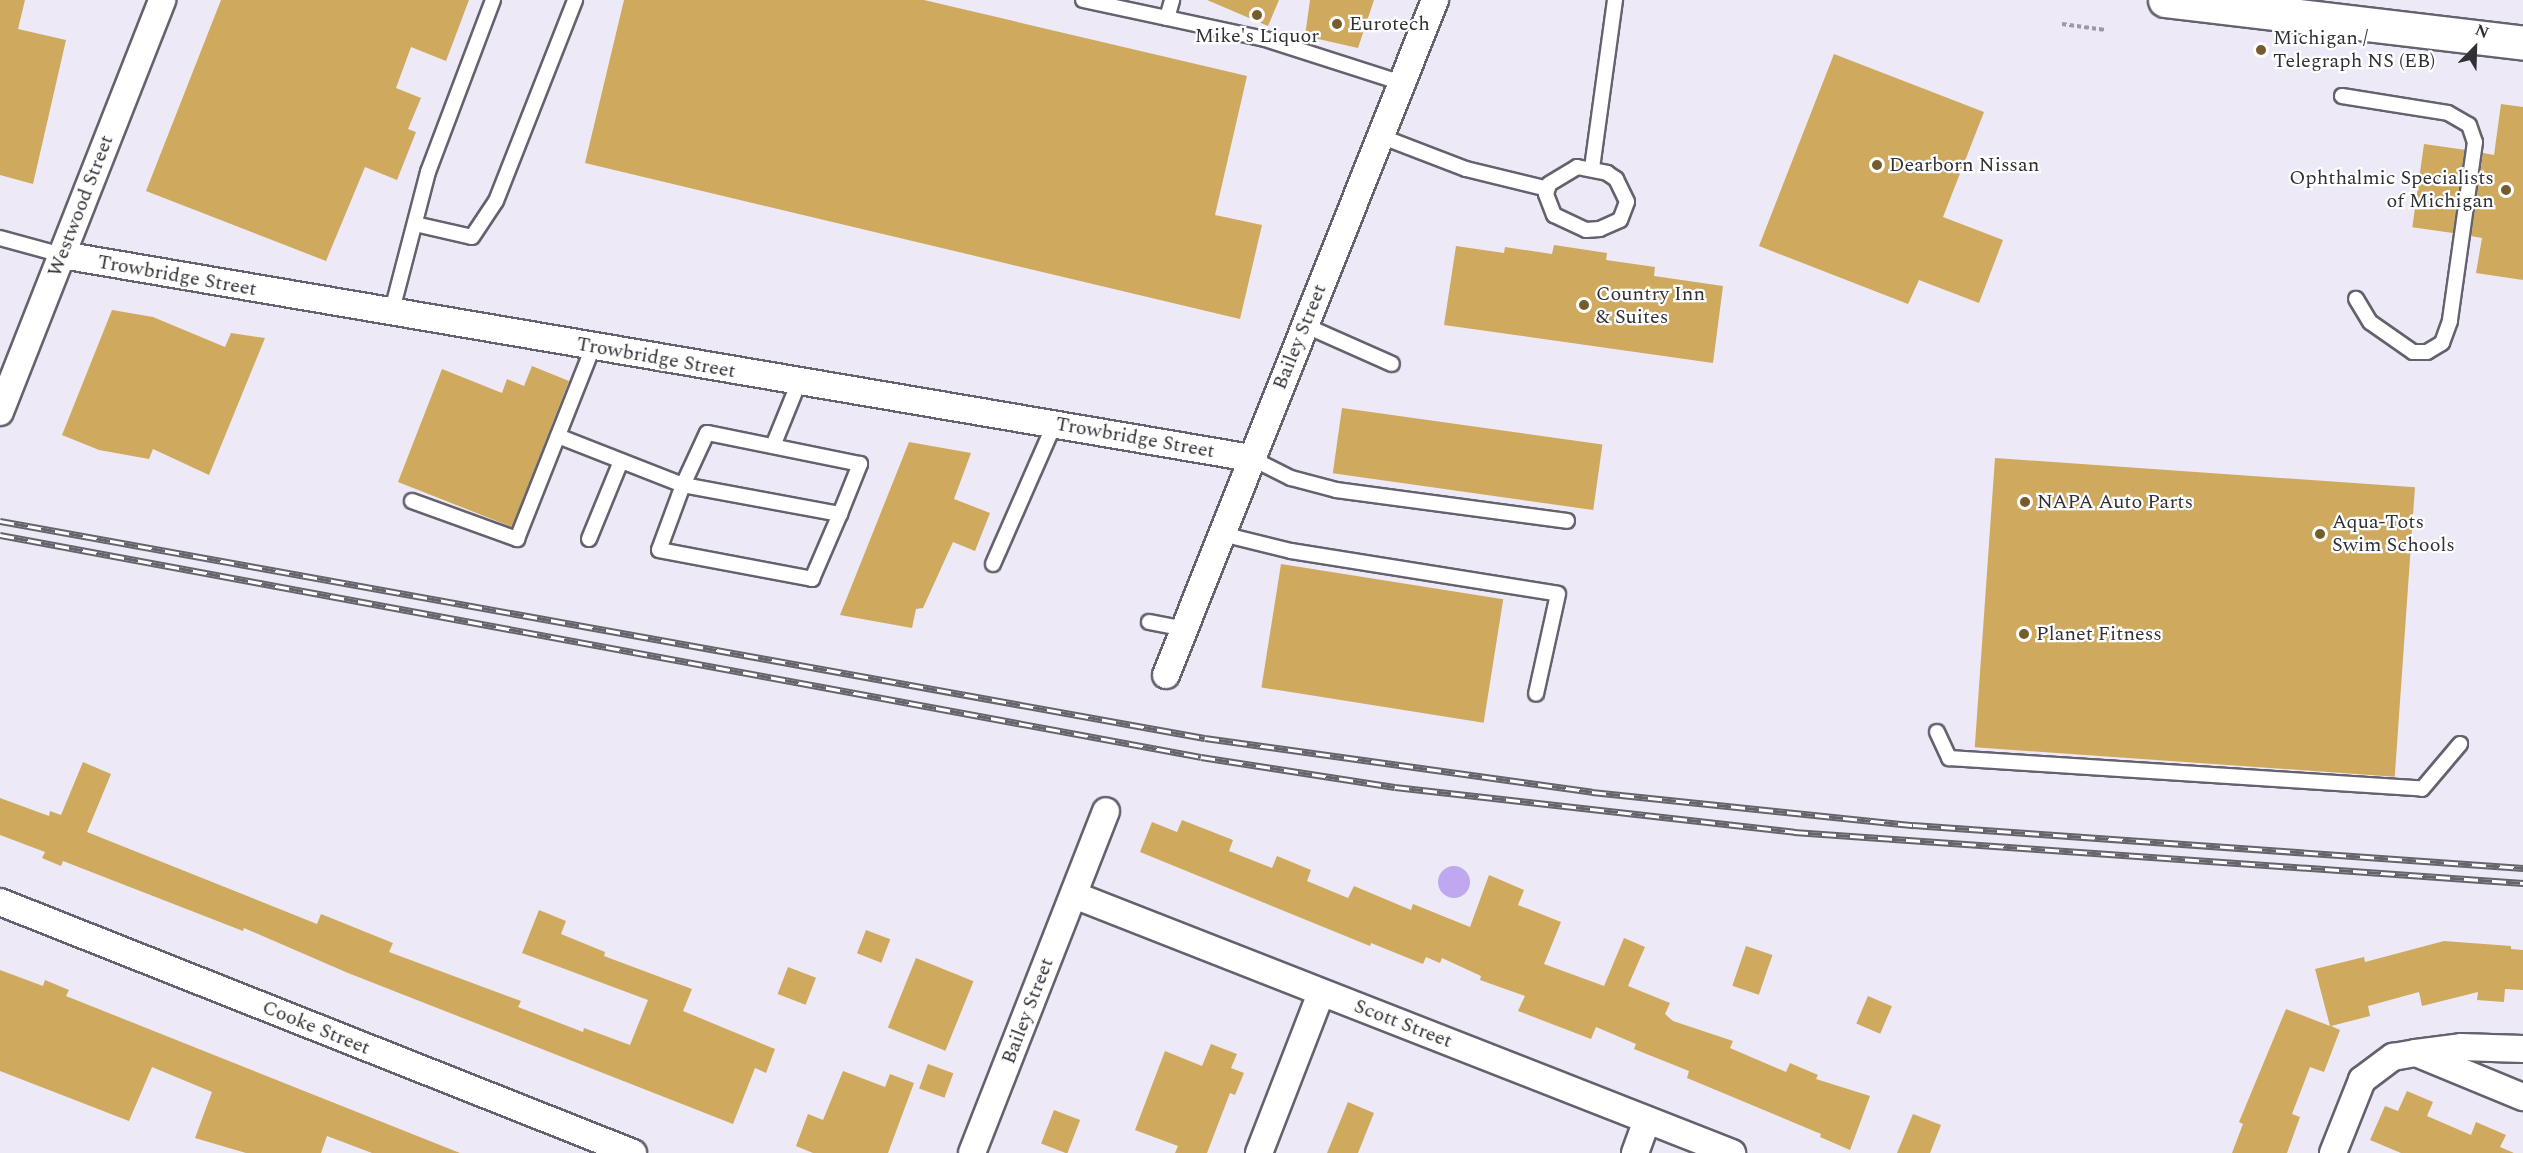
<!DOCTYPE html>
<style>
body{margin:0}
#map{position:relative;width:2523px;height:1153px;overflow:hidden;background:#ede9f7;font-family:Spectral,serif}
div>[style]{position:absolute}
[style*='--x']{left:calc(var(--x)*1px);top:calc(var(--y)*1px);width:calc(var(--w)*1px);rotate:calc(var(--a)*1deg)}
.water>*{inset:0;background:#bfa8f0}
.round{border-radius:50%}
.building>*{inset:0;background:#cfa95e;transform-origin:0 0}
.path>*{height:4px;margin-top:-2px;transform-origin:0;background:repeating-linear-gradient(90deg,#9c99a3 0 4.5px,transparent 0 7.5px)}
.roads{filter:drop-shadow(2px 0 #65616d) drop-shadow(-2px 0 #65616d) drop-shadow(0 2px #65616d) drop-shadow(0 -2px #65616d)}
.lane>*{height:14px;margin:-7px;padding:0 7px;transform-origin:7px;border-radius:7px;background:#fff}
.street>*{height:26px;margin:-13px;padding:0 13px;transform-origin:13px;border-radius:13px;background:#fff}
.primary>*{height:33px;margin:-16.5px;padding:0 16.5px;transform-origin:16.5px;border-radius:16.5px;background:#fff}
.rail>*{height:7px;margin-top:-3.5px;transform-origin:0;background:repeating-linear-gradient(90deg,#fff 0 14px,#66646b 0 28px);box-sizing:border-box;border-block:2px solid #66646b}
.dots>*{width:16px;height:16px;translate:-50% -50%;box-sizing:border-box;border:3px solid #fff;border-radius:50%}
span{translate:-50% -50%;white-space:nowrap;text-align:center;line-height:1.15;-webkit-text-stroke:4.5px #fff;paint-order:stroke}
.poi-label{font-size:20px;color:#313035}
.left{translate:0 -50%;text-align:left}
.right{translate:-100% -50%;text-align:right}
.street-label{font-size:20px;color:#313035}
.north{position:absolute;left:2445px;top:18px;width:60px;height:60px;-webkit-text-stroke:4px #fff;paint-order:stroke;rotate:23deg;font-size:16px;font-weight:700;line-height:24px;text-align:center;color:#313035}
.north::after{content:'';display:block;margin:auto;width:21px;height:27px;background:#313035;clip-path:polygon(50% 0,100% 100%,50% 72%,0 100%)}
</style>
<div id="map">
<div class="water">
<i class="round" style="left:1438px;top:866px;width:32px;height:32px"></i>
</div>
<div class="building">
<i style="clip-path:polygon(0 0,25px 0,18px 29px,66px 40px,33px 184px,0 175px)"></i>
<i style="clip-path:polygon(221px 0,469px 0,446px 61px,411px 47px,396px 88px,421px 98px,408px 129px,416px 132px,397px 180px,365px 167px,326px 261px,146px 191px)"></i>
<i style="clip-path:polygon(624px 0,924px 0,1247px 76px,1215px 215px,1262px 225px,1240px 319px,585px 163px)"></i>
<i style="clip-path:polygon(1207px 0,1279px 0,1268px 26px)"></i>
<i style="clip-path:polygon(1310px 0,1374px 0,1358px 48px,1305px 36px)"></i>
<i style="clip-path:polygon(1834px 54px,1984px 112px,1943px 217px,2003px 240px,1979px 303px,1919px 280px,1908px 304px,1759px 246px)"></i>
<i style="clip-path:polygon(2501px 104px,2523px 107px,2523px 280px,2476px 273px,2482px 238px,2471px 236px,2483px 153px,2494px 155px)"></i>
<i style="left:2424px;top:144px;width:41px;height:84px;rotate:8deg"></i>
<i style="clip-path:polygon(1554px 245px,1607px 253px,1606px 260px,1655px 267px,1654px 276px,1723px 286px,1713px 363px,1444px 325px,1456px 246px,1504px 253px,1505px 247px,1552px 254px)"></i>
<i style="clip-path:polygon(112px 310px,153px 317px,225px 347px,231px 333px,265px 338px,209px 475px,153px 449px,149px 459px,99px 450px,62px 435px)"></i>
<i style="clip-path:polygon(532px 366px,569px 381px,512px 527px,398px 482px,442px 369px,502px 393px,507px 379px,524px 386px)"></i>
<i style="left:1342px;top:408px;width:263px;height:66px;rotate:8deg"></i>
<i style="clip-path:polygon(909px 442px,971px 453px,954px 499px,990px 513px,975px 551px,953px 542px,923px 608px,916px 609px,912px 628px,840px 615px)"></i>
<i style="left:1995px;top:458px;width:421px;height:290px;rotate:4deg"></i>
<i style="left:1281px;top:564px;width:225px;height:125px;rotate:9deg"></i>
<i style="clip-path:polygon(83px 762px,111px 774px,87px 832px,317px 924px,321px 914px,393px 943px,389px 952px,521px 1001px,518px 1007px,583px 1032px,584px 1028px,630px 1045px,648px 1000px,522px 953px,539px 910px,566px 921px,561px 934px,605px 952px,604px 956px,692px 989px,683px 1011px,775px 1049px,766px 1073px,755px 1068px,733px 1124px,348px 973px,244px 928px,243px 931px,63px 861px,61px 866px,42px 858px,45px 852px,0 835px,0 798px,49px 816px,50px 811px,61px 815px)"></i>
<i style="clip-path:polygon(1182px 820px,1233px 840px,1229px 851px,1272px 868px,1277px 856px,1311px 870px,1307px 881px,1348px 898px,1354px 886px,1411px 910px,1413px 904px,1470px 927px,1489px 875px,1524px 890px,1518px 905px,1561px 922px,1544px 964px,1604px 986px,1624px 938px,1645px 947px,1628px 986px,1670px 1003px,1665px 1014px,1673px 1021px,1733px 1041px,1730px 1048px,1786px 1072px,1790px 1063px,1818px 1075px,1816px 1079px,1870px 1096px,1850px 1150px,1820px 1137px,1821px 1134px,1687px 1078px,1689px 1071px,1634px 1049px,1636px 1044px,1596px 1027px,1591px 1039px,1518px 1011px,1525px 996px,1480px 980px,1481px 976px,1442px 958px,1440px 963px,1426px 957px,1423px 964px,1371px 943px,1370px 946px,1140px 852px,1152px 822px,1177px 832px)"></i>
<i style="left:866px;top:930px;width:26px;height:25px;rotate:21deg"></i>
<i style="clip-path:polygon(2444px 941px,2511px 946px,2511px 949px,2523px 950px,2523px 990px,2505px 989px,2504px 1002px,2477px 1000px,2478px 992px,2422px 1006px,2419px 992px,2368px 1006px,2370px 1016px,2331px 1026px,2340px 1030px,2324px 1072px,2310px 1067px,2292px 1114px,2300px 1117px,2287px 1153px,2232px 1153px,2243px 1124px,2239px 1122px,2286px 1009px,2330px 1026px,2315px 969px,2364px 957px,2365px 962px)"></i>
<i style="left:1746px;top:946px;width:28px;height:42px;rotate:19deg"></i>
<i style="left:916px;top:958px;width:62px;height:75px;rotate:22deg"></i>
<i style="left:788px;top:967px;width:30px;height:29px;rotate:21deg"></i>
<i style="clip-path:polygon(0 970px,43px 986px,45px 980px,69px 990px,66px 996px,460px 1153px,372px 1153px,327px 1136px,321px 1153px,246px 1153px,195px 1138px,212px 1092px,152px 1067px,129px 1121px,0 1071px)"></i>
<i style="left:1868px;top:996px;width:26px;height:30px;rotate:23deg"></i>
<i style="clip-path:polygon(1211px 1044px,1237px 1054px,1231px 1068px,1244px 1073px,1235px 1095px,1230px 1093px,1207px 1153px,1175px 1153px,1178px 1146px,1135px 1130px,1165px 1051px,1202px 1066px)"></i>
<i style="left:928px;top:1064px;width:27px;height:26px;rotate:20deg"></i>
<i style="clip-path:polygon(843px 1071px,885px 1087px,890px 1074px,914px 1083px,888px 1153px,813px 1153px,796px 1146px,808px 1114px,823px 1120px)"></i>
<i style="clip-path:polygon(2407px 1091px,2433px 1102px,2427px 1116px,2471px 1135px,2476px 1122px,2506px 1135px,2500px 1147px,2514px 1153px,2401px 1153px,2370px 1140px,2385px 1106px,2398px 1111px)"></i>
<i style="clip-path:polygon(1348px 1102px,1374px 1113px,1358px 1153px,1327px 1153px)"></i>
<i style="left:1054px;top:1110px;width:28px;height:36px;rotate:21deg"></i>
<i style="clip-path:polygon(1913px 1114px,1941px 1125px,1930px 1153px,1897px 1153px)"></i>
</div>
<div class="path">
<i style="--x:2062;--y:24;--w:44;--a:7.8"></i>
</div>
<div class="roads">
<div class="lane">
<i style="--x:1083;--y:0;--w:186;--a:12.1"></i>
<i style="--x:1265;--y:39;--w:144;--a:17.8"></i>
<i style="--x:1167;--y:18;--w:19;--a:-74"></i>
<i style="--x:2342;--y:96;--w:107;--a:9.1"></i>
<i style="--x:2448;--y:113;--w:24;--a:30"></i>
<i style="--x:2469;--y:125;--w:18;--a:71"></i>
<i style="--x:2475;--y:142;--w:181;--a:98"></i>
<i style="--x:2450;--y:321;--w:23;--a:110"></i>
<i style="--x:2442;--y:343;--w:17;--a:149"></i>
<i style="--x:2427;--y:352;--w:14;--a:180"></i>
<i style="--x:2413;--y:352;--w:52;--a:-145.1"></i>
<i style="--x:2370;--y:322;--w:27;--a:-121"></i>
<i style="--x:1380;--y:136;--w:92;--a:21"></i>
<i style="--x:1466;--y:169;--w:84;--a:13.7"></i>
<i style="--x:1577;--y:167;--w:31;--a:11"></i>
<i style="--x:1607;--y:173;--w:11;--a:34"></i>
<i style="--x:1616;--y:179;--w:25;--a:64"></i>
<i style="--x:1627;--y:202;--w:19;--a:111"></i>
<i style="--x:1620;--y:220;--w:22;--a:156"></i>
<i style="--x:1600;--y:229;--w:14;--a:176"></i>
<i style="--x:1586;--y:230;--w:35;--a:-155"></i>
<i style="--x:1554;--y:215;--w:22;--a:-111"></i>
<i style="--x:1546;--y:194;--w:10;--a:-73"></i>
<i style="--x:1549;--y:184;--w:33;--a:-31"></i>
<i style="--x:1592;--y:168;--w:170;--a:-82.2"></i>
<i style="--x:415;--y:224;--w:58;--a:12.8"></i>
<i style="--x:472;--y:237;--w:43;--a:-56.3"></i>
<i style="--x:496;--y:201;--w:216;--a:-68.5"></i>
<i style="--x:0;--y:238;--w:64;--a:15.3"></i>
<i style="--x:391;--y:314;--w:147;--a:-75.4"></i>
<i style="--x:428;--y:172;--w:184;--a:-69.3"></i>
<i style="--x:1304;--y:325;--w:96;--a:23.9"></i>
<i style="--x:558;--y:436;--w:134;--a:21.4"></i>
<i style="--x:683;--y:485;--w:160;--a:10.5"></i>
<i style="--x:840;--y:514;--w:54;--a:-68.2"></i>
<i style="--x:860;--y:464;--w:156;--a:-168.5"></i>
<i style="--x:707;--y:433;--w:57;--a:114.8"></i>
<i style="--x:683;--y:485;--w:69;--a:110.3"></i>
<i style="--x:659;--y:550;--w:156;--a:10.7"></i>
<i style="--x:812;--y:579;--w:71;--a:-66.7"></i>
<i style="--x:773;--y:446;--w:69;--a:-67.9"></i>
<i style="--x:1251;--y:458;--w:45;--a:26.6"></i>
<i style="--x:1291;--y:478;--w:47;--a:14.9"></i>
<i style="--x:1336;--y:490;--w:233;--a:7.6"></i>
<i style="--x:412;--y:501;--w:112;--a:19.9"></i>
<i style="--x:517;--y:539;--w:206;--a:-68.4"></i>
<i style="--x:1222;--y:534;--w:71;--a:13.8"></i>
<i style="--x:1291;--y:551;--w:270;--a:9.1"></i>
<i style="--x:1558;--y:594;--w:102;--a:102.4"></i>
<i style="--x:589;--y:539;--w:84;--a:-67.7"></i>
<i style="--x:993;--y:564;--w:152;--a:-66.3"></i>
<i style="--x:1149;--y:622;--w:36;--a:11"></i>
<i style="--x:1937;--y:732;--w:29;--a:65"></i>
<i style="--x:1949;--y:758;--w:474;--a:3.7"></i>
<i style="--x:2422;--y:789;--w:59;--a:-49.8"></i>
</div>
<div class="street">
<i style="--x:62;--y:255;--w:1206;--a:9.69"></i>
<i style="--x:0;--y:412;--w:443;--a:-68.5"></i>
<i style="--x:1166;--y:675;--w:727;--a:-68.27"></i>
<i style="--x:1074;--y:895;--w:707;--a:21.41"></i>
<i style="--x:0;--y:902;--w:681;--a:21.63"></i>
<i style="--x:2416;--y:1053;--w:45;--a:-7.6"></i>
<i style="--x:2461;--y:1047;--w:62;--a:1.8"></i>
<i style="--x:972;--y:1153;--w:367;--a:-68.6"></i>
<i style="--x:1259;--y:1153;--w:172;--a:-68.8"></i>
<i style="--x:1635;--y:1153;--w:35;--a:-70"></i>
<i style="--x:2333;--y:1153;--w:79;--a:-68.3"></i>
<i style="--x:2362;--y:1080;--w:39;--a:-37"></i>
<i style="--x:2393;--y:1057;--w:23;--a:-10"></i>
<i style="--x:2416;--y:1053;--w:116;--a:22.4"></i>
</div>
<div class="primary">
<i style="--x:2165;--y:0;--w:361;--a:6.8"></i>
</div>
</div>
<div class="rail">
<i style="--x:0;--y:521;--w:1224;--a:10.21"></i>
<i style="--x:1205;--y:738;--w:391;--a:7.9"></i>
<i style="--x:1592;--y:792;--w:323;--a:5.9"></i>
<i style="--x:1913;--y:825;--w:612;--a:4.03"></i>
<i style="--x:0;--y:535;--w:1221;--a:10.47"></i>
<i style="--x:1201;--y:757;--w:196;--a:8.8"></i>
<i style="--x:1395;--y:787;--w:402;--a:6.4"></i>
<i style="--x:1794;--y:832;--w:731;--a:4"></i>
</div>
<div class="dots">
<i style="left:1257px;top:15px;background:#745c2d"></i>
<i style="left:1337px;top:24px;background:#745c2d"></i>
<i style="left:2261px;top:50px;background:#745c2d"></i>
<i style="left:1877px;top:165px;background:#745c2d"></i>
<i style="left:2506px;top:190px;background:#745c2d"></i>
<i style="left:1584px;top:305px;background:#745c2d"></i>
<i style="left:2025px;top:502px;background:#745c2d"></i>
<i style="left:2320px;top:534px;background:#745c2d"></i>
<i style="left:2024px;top:634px;background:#745c2d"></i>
</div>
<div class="poi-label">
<span class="left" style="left:1349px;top:24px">Eurotech</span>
<span style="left:1257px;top:36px">Mike's Liquor</span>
<span class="left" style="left:2273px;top:50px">Michigan /<br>Telegraph NS (EB)</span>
<span class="left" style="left:1889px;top:165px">Dearborn Nissan</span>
<span class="right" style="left:2494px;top:190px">Ophthalmic Specialists<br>of Michigan</span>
<span class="left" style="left:1596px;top:306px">Country Inn<br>&amp; Suites</span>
<span class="left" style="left:2037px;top:502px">NAPA Auto Parts</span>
<span class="left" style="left:2332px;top:534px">Aqua-Tots<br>Swim Schools</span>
<span class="left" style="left:2036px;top:634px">Planet Fitness</span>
</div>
<div class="street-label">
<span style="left:81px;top:206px;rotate:-69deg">Westwood Street</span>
<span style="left:177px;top:276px;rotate:10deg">Trowbridge Street</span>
<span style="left:1300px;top:337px;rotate:-68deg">Bailey Street</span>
<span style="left:656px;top:358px;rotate:10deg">Trowbridge Street</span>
<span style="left:1135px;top:438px;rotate:10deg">Trowbridge Street</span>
<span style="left:1028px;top:1011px;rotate:-69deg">Bailey Street</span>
<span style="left:1403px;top:1024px;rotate:21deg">Scott Street</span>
<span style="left:316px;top:1028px;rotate:22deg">Cooke Street</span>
</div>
<div class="north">N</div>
</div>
